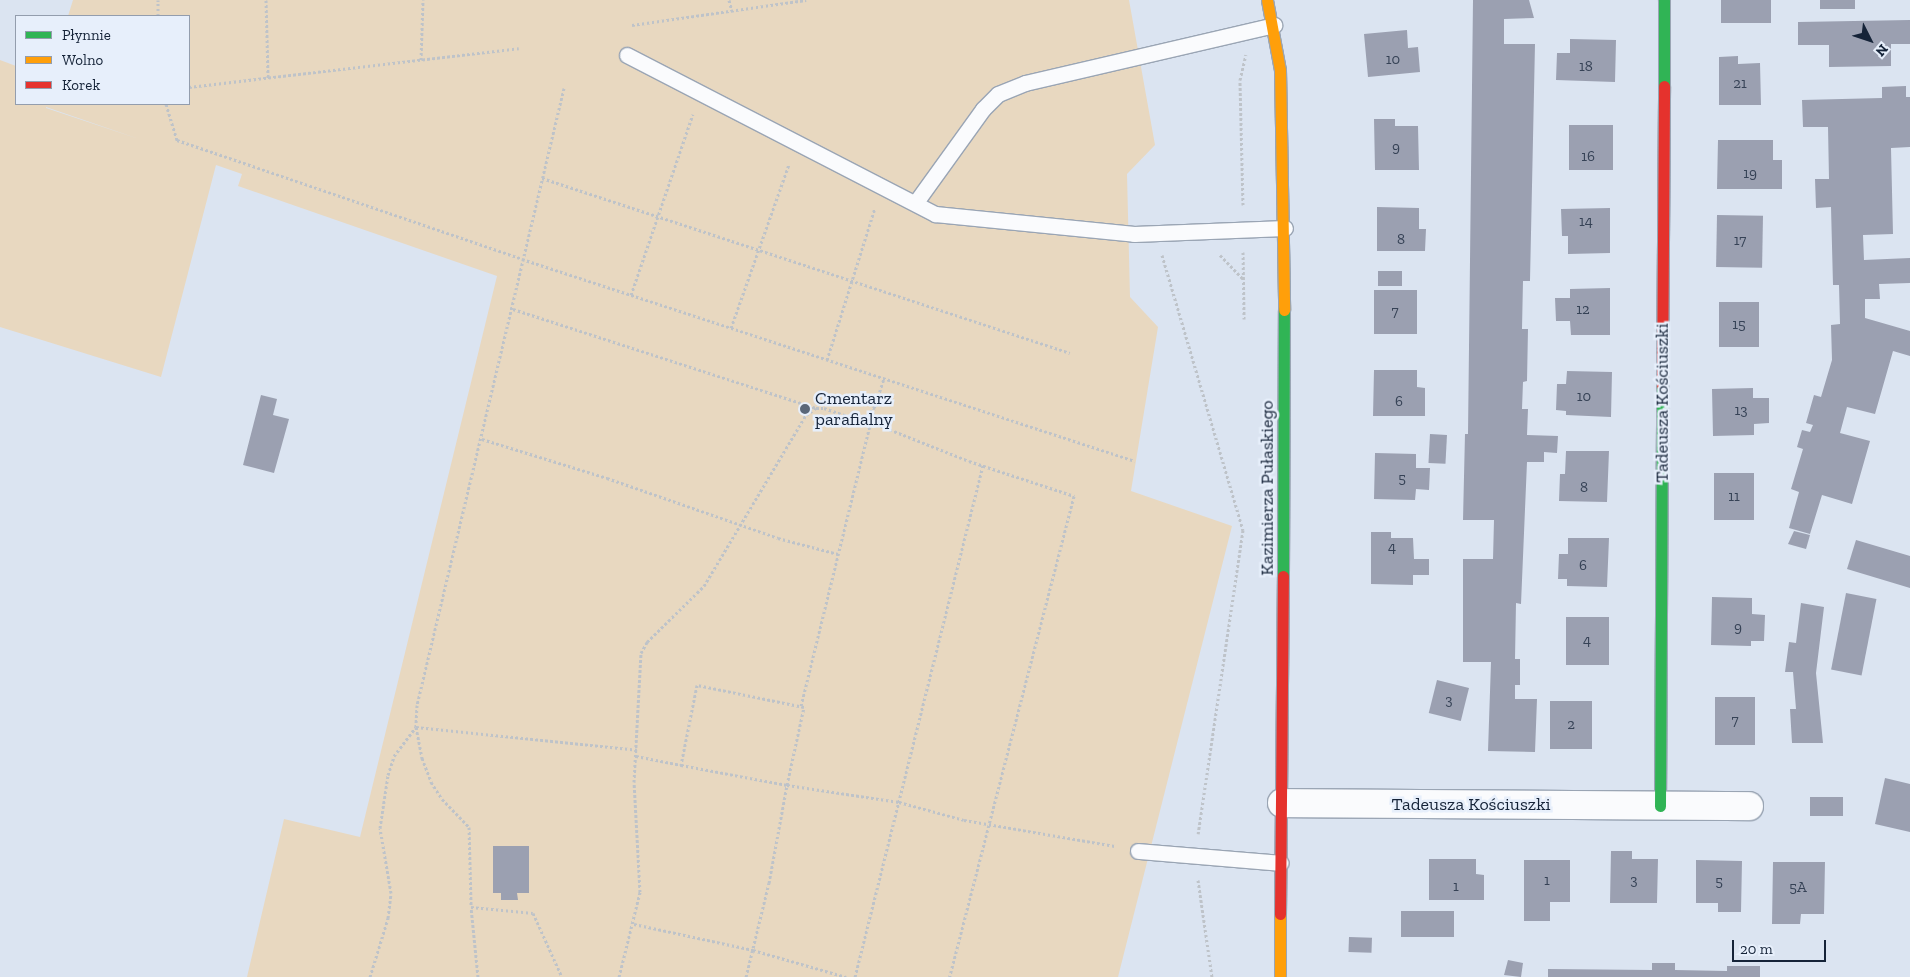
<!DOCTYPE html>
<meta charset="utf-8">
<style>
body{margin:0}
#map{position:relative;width:1910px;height:977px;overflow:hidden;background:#dbe4f1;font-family:"Zilla Slab",serif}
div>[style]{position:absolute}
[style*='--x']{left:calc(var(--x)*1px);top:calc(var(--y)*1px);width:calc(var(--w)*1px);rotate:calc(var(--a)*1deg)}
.green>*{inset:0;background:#e8d8c0}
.building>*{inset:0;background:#9ba0b1;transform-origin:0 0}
.path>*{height:3px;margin-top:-1.5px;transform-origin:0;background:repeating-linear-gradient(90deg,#bec3c9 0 2.5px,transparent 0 5px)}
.roads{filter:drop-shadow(1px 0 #9aa5b4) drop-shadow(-1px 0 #9aa5b4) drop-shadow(0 1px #9aa5b4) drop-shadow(0 -1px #9aa5b4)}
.lane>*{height:15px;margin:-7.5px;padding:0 7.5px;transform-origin:7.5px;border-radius:7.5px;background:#fafbfd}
.street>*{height:28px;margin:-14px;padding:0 14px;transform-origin:14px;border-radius:14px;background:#fafbfd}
.fast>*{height:11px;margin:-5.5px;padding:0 5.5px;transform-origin:5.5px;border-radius:5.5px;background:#30b455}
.slow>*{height:11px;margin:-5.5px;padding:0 5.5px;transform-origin:5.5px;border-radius:5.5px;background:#ff9f0a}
.jam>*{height:11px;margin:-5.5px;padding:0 5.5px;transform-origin:5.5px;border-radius:5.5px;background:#e5322d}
.dots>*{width:14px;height:14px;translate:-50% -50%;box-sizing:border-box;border:2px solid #e7effb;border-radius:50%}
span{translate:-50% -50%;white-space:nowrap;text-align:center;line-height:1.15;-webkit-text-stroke:5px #e7effb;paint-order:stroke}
.number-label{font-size:15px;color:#364256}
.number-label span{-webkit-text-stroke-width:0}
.poi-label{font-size:18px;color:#152338}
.left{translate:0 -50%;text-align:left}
.street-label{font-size:18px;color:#152338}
.legend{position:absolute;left:15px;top:15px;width:175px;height:90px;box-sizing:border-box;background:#e7effb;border:1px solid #939dad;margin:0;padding:6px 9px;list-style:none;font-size:15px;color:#152338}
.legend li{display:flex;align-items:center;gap:10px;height:25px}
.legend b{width:25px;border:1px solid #939dad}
.north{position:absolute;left:1845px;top:15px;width:50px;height:50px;-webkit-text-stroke:4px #e7effb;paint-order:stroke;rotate:131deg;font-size:14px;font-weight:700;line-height:20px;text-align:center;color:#152338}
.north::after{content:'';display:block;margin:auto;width:18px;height:22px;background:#152338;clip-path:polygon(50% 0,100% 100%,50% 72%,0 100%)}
.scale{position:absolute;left:1732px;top:940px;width:94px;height:22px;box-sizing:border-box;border:2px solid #152338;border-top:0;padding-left:6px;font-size:15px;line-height:18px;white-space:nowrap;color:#152338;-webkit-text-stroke:4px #e7effb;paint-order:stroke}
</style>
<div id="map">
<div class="green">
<i style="clip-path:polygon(evenodd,73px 0,1129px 0,1155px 145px,1127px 174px,1130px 297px,1158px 327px,1131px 491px,1232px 526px,1118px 977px,247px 977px,284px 819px,360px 837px,497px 276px,238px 186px,242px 174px,216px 165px,161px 377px,0 327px,0 60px,16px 66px,16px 104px,189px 104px,189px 16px,68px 16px,73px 0,46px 107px,139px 139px,46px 108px,46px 107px)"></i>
</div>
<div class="building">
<i style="clip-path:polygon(1473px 0,1529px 0,1534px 18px,1504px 19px,1504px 44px,1535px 44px,1530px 281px,1523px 281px,1522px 329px,1528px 329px,1527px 381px,1523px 382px,1522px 409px,1528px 409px,1527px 435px,1558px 436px,1557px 453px,1544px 452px,1544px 462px,1527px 462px,1521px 604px,1516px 603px,1515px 659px,1520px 659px,1520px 685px,1515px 685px,1515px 699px,1537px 699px,1535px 752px,1488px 751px,1491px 662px,1463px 662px,1463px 559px,1493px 559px,1494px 520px,1463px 520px,1465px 434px,1468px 434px)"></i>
<i style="left:1721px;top:0;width:50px;height:23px"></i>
<i style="left:1820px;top:0;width:35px;height:9px"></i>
<i style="clip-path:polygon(1910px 20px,1910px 44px,1891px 44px,1891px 66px,1829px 67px,1829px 45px,1798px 45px,1798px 22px)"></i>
<i style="clip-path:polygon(1407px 30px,1408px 48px,1418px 47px,1420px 72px,1368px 77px,1364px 34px)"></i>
<i style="clip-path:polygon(1570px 39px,1616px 40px,1615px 82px,1556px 80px,1557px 53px,1570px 53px)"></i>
<i style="clip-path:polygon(1738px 56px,1738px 64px,1760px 63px,1761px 105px,1719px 105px,1719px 57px)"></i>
<i style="clip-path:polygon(1906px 86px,1906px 97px,1910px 97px,1910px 147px,1891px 148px,1893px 234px,1863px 235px,1864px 260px,1910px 258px,1910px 283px,1879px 284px,1880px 299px,1865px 299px,1865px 318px,1910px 331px,1910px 356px,1893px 351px,1875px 414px,1847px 407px,1840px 433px,1870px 441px,1852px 504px,1822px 495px,1810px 534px,1789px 528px,1799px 492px,1791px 489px,1803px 449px,1797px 447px,1802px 430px,1810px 432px,1813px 425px,1806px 423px,1814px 395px,1821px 397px,1832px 360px,1831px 325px,1840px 324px,1839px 285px,1833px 285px,1831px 207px,1816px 208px,1815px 179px,1829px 179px,1828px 127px,1803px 127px,1802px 100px,1882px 98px,1882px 87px)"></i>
<i style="clip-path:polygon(1374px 119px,1395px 119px,1395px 126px,1418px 126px,1419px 170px,1375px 170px)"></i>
<i style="left:1569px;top:125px;width:44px;height:45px"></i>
<i style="clip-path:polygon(1718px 140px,1773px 140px,1773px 160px,1782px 160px,1782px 189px,1717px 189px)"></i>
<i style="clip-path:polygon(1377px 207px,1419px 208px,1419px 229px,1426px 229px,1425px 251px,1377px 251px)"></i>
<i style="clip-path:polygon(1610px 208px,1610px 253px,1568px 254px,1568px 236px,1562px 236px,1561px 209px)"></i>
<i style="left:1717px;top:215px;width:46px;height:52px;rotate:1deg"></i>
<i style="left:1378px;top:271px;width:24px;height:15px"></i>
<i style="clip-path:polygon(1610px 288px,1610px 335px,1571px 335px,1570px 321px,1556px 321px,1555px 298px,1570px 298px,1570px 289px)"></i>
<i style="left:1374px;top:290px;width:43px;height:44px"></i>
<i style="left:1719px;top:302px;width:40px;height:45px"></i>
<i style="clip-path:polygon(1374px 370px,1417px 370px,1417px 387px,1425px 388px,1425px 416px,1373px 416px)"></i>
<i style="clip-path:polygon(1567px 371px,1612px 372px,1611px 417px,1566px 415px,1566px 411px,1556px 410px,1557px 384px,1566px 384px)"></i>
<i style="clip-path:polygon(1753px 388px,1753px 398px,1769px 398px,1769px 423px,1754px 424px,1754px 435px,1713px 436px,1712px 389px)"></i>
<i style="clip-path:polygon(261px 395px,277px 399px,273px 415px,289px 419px,274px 473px,243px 465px)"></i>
<i style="left:1430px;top:434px;width:17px;height:29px;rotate:3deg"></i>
<i style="clip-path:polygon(1566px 451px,1609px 451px,1607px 502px,1559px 501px,1560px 474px,1565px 474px)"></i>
<i style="clip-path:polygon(1375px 453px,1416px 454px,1416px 468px,1430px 468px,1429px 490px,1416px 489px,1415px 500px,1374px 499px)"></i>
<i style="left:1714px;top:473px;width:40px;height:47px"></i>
<i style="clip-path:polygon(1794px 531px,1810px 535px,1806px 549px,1788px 544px)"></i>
<i style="clip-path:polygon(1371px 532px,1391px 532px,1391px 538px,1413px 538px,1414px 559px,1429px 559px,1429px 575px,1413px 575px,1413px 585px,1371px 584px)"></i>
<i style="clip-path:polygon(1568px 538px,1609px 538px,1607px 587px,1567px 586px,1567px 579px,1558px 579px,1559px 554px,1568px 554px)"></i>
<i style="clip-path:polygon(1856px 540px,1910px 556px,1910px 588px,1847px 569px)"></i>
<i style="left:1846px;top:593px;width:31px;height:78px;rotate:11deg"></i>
<i style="clip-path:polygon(1712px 597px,1752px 598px,1752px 614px,1765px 615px,1764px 641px,1751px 641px,1751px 646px,1711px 645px)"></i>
<i style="clip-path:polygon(1801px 603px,1824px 607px,1816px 673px,1823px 743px,1792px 743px,1790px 709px,1796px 709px,1793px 672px,1785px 672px,1789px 642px,1796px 643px)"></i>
<i style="left:1566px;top:617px;width:43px;height:48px"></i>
<i style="left:1437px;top:680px;width:33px;height:34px;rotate:14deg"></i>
<i style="left:1715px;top:697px;width:40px;height:48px"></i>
<i style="left:1550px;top:701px;width:42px;height:48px"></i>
<i style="clip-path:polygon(1885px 778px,1910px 784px,1910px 832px,1875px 824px)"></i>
<i style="left:1810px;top:797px;width:33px;height:19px"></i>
<i style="clip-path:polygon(493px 846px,529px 846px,529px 893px,517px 893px,518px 900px,501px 900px,501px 893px,493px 893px)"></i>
<i style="clip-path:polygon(1611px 851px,1632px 851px,1632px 859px,1658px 859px,1657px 903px,1610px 903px)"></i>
<i style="clip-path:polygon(1429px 859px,1476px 859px,1476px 874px,1484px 875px,1484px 900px,1429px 900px)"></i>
<i style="clip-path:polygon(1524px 860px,1570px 860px,1570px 902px,1550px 902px,1550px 921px,1524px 921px)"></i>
<i style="clip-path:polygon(1696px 860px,1742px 861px,1741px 912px,1718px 912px,1718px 903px,1696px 903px)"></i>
<i style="clip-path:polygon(1773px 862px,1825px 862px,1824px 914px,1801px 914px,1800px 924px,1772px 924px)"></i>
<i style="left:1401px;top:911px;width:53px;height:26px"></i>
<i style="left:1349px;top:937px;width:23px;height:15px;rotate:2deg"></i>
<i style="clip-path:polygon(1508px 960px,1523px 963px,1521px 977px,1504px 975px)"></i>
<i style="clip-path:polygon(1652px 963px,1675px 963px,1675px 970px,1727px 971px,1727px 966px,1760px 966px,1760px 977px,1548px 977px,1548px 969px,1652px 970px)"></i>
</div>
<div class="path">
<i style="--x:266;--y:0;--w:78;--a:88.5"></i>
<i style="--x:729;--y:0;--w:11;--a:75"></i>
<i style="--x:158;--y:16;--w:16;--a:-90"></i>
<i style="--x:632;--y:25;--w:176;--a:-8.2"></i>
<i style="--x:421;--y:60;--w:60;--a:-88.1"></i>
<i style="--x:189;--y:87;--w:332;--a:-6.7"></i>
<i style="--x:564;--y:88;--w:634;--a:103.4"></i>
<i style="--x:417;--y:705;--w:22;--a:93"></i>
<i style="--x:416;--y:727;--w:222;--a:5.9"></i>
<i style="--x:166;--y:104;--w:38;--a:73"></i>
<i style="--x:177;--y:140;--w:365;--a:19"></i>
<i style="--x:522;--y:259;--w:645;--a:18.24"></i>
<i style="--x:542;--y:178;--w:556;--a:18.34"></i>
<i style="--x:1243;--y:205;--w:125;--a:-91.4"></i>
<i style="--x:1240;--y:80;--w:26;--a:-77"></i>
<i style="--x:1243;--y:252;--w:67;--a:89.1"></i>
<i style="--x:1162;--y:255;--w:287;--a:73.6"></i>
<i style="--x:1243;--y:530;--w:307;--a:98.4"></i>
<i style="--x:1220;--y:255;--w:33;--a:46"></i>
<i style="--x:631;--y:295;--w:191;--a:-71.1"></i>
<i style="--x:513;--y:309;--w:318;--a:18.1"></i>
<i style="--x:731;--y:328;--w:174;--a:-70.5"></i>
<i style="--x:827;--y:360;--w:159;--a:-72.5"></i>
<i style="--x:871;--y:422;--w:105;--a:21.7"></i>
<i style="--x:969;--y:461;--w:111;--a:18.4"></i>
<i style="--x:1074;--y:496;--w:497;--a:104.5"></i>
<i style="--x:482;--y:439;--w:131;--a:17.3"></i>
<i style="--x:607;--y:478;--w:181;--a:19.3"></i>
<i style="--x:778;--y:538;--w:62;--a:14.9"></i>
<i style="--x:801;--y:706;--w:306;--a:-76.2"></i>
<i style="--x:416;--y:727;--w:32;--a:79"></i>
<i style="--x:422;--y:758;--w:26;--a:69"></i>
<i style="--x:431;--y:782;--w:20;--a:57"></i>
<i style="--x:442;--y:799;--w:39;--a:46"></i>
<i style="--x:469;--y:827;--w:79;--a:88.5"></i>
<i style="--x:636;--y:756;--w:46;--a:11.3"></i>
<i style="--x:681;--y:765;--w:108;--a:10.7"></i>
<i style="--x:787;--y:785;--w:80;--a:-77.7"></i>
<i style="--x:804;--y:707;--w:109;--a:-168.4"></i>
<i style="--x:697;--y:685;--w:82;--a:101.3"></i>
<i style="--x:1198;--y:880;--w:98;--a:81.8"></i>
<i style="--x:634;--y:924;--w:122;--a:12.3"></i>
<i style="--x:753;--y:950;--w:97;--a:16.2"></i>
<i style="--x:370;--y:977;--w:62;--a:-73"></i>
<i style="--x:388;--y:918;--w:25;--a:-83"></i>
<i style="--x:391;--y:893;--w:66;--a:-99.6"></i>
<i style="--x:380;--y:828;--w:54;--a:-81.4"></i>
<i style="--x:388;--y:775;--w:20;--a:-72"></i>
<i style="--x:394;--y:756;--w:36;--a:-53"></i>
<i style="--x:478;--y:977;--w:70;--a:-95.7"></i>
<i style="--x:471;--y:907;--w:62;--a:5.5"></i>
<i style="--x:533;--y:913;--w:70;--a:65.6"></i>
<i style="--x:619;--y:977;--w:88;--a:-76.1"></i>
<i style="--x:640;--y:892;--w:110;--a:-93.1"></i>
<i style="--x:634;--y:782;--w:129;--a:-86.9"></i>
<i style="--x:641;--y:653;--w:13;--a:-61"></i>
<i style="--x:647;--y:642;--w:80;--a:-44.5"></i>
<i style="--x:704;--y:586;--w:199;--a:-59.2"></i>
<i style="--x:806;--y:415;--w:12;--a:-35"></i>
<i style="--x:816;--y:408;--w:8;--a:0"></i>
<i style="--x:824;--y:408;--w:31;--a:19"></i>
<i style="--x:853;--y:418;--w:14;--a:-8"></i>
<i style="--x:867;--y:416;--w:13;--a:-51"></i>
<i style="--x:875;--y:406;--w:28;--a:-72"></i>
<i style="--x:746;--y:977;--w:97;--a:-76.3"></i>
<i style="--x:769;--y:883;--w:100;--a:-79.6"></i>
<i style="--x:787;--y:785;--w:113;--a:8.6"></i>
<i style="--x:899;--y:802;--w:67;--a:15.5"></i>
<i style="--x:964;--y:820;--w:153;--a:9.8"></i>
<i style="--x:855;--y:977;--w:528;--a:-75.96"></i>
</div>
<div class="roads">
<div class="lane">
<i style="--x:627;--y:55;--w:347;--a:27.3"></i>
<i style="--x:935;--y:214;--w:200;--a:5.7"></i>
<i style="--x:1134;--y:234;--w:151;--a:-2.3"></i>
<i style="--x:916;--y:202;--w:115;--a:-54.2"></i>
<i style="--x:983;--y:109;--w:21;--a:-45"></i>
<i style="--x:998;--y:94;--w:29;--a:-22"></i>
<i style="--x:1025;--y:83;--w:256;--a:-13.1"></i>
<i style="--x:1138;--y:851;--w:143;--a:4.8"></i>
</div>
<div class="street">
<i style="--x:1282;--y:803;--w:467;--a:0.4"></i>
</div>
<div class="fast">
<i style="--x:1664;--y:86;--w:86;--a:-90"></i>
<i style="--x:1283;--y:576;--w:266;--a:-89.8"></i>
<i style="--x:1660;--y:806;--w:421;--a:-89.7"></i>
</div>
<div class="slow">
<i style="--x:1267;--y:0;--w:71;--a:79.5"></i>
<i style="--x:1280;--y:70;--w:240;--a:89"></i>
<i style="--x:1280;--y:977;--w:63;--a:-90"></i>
</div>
<div class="jam">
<i style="--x:1662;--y:385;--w:299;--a:-89.6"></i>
<i style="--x:1280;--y:914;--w:338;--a:-89.5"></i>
</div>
</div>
<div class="dots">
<i style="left:805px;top:409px;background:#5a6779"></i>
</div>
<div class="number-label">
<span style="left:1393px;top:60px">10</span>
<span style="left:1586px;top:67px">18</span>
<span style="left:1740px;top:84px">21</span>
<span style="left:1396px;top:148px">9</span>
<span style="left:1588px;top:157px">16</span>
<span style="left:1750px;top:174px">19</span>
<span style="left:1586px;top:222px">14</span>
<span style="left:1401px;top:240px">8</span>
<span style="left:1740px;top:241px">17</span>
<span style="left:1583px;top:310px">12</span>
<span style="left:1395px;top:312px">7</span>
<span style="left:1739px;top:325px">15</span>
<span style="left:1584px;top:397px">10</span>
<span style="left:1399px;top:402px">6</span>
<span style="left:1741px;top:411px">13</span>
<span style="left:1402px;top:479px">5</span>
<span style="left:1584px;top:488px">8</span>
<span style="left:1734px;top:497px">11</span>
<span style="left:1392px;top:548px">4</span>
<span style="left:1583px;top:566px">6</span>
<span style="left:1738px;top:628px">9</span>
<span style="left:1587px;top:641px">4</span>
<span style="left:1449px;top:701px">3</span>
<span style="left:1735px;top:721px">7</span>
<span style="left:1571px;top:725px">2</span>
<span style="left:1547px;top:881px">1</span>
<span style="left:1634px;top:881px">3</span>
<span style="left:1719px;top:882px">5</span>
<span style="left:1456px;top:887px">1</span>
<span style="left:1798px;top:888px">5A</span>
</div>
<div class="poi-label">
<span class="left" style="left:815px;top:409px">Cmentarz<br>parafialny</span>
</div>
<div class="street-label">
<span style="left:1662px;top:403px;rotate:-90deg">Tadeusza Kościuszki</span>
<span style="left:1267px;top:488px;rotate:-90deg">Kazimierza Pułaskiego</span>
<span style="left:1471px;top:804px">Tadeusza Kościuszki</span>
</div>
<ul class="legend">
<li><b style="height:6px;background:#30b455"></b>Płynnie</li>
<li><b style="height:6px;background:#ff9f0a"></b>Wolno</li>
<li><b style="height:6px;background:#e5322d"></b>Korek</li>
</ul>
<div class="north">N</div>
<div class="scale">20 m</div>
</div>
